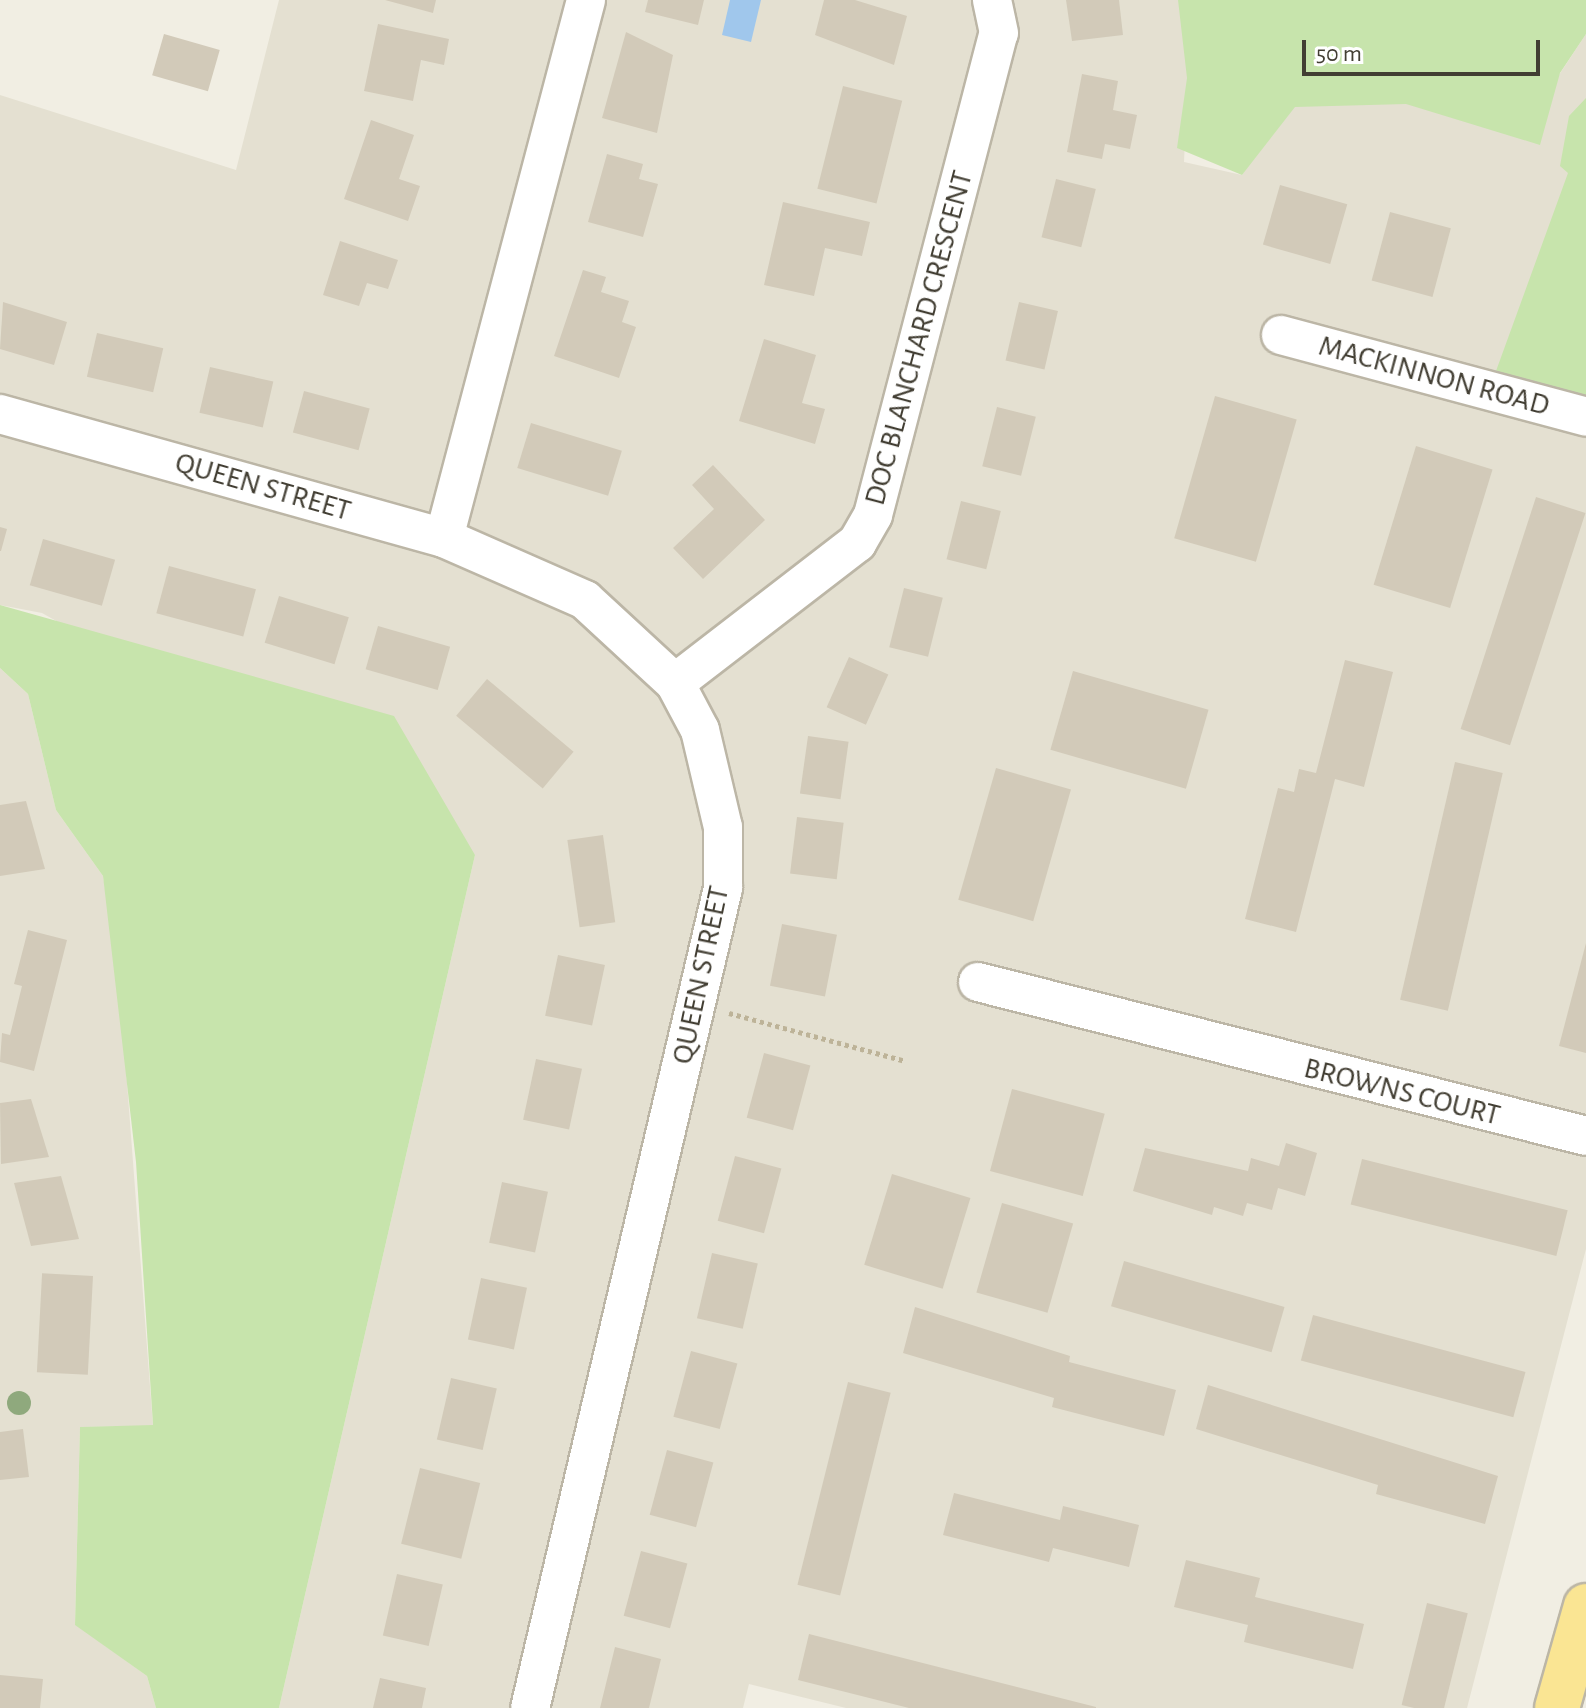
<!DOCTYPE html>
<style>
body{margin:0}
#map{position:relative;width:1586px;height:1708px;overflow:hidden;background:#f1eee3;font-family:"Alegreya Sans",sans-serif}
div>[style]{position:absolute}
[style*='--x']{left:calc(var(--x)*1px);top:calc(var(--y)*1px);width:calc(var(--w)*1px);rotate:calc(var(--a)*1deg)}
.residential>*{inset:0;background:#e4e0d1}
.green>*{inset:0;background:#c7e4ac}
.water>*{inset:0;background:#a0c7ec}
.building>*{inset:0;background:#d2cab9;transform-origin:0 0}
.path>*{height:5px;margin-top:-2.5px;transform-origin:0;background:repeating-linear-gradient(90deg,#bdb398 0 4px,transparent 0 8px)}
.roads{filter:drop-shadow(2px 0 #bcb6a6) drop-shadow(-2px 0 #bcb6a6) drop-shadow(0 2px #bcb6a6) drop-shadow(0 -2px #bcb6a6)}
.minor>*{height:38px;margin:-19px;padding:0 19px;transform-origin:19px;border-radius:19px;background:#fff}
.major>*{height:44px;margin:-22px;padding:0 22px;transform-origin:22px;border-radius:22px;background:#fae593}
.trees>*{width:24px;height:24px;margin:-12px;border-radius:50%;background:#8fa97d}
span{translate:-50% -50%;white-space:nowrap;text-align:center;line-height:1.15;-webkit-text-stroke:7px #fff;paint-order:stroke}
.street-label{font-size:30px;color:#423e33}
.scale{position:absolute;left:1302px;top:40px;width:238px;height:36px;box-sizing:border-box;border:4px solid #423e33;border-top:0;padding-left:10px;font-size:24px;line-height:28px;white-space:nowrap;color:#423e33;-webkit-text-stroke:6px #fff;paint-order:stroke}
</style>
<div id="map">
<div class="residential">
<i style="clip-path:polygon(279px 0,1191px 0,1184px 162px,1242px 175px,1314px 58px,1534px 113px,1586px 34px,1586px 1249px,1467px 1708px,846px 1708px,749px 1684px,743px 1708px,279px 1708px,475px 855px,42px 613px,0 605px,0 95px,236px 170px)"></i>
<i style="clip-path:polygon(0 668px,28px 694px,56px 810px,103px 876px,119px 977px,153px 1426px,80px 1427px,75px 1624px,147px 1676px,156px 1708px,0 1708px)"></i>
</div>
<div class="green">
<i style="clip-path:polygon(1178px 0,1586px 0,1586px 34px,1560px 73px,1540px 145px,1406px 104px,1295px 107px,1242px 175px,1177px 148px,1187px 78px)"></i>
<i style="clip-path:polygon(1586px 98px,1586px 395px,1496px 371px,1568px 173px,1560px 166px,1569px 116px)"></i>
<i style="clip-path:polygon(0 605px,394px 716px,475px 855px,279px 1708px,156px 1708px,147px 1676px,75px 1625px,80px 1427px,153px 1425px,136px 1162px,103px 876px,56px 810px,28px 694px,0 668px)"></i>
</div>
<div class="water">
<i style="clip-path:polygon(730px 0,761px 0,751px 42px,722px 35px)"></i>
</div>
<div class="building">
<i style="clip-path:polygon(385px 0,436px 0,433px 13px)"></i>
<i style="clip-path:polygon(648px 0,704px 0,698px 25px,645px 12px)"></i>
<i style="clip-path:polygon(824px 0,855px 0,907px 16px,894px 65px,815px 35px)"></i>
<i style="clip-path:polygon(1066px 0,1119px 0,1123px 35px,1072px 41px)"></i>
<i style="clip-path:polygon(378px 24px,449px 39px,444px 65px,421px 60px,413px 101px,364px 91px)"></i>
<i style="clip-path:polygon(626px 32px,673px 55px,657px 133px,602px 118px)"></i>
<i style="left:164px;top:34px;width:58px;height:43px;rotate:16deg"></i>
<i style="clip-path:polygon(1082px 74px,1118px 81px,1113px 110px,1137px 115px,1130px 149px,1105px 144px,1102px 159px,1067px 152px)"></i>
<i style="left:843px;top:86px;width:61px;height:106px;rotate:14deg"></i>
<i style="clip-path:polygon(371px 120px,414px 135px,399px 179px,420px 186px,408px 221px,344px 199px)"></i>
<i style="clip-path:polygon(607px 154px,643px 164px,639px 179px,658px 184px,643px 237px,588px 222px)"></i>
<i style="left:1056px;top:179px;width:41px;height:60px;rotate:14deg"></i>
<i style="left:1280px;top:185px;width:70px;height:62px;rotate:16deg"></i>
<i style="clip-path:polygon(783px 202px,870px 222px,862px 256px,825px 248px,814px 296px,764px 285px)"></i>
<i style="left:1390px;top:212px;width:63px;height:71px;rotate:15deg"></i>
<i style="clip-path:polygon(340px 241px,398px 260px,388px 289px,367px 283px,359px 306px,323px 295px)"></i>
<i style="clip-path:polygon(583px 270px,606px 277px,601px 292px,629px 301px,622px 322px,636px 327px,619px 378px,554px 356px)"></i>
<i style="clip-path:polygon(3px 302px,67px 322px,54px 365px,0 349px)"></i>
<i style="left:1019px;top:302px;width:40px;height:60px;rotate:13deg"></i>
<i style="left:97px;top:333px;width:68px;height:45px;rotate:13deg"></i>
<i style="clip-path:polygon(764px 339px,816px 355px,802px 403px,825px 409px,815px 444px,739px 421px)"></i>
<i style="left:210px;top:367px;width:65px;height:47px;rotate:13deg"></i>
<i style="left:304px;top:391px;width:68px;height:43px;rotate:15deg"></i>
<i style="left:1215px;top:396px;width:85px;height:148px;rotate:16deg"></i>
<i style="left:997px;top:407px;width:40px;height:61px;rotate:14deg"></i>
<i style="left:531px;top:423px;width:95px;height:47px;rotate:17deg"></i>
<i style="left:1416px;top:446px;width:80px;height:145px;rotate:17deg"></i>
<i style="clip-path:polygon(713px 465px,765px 520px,703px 579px,673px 548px,714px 509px,692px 485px)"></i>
<i style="left:1536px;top:497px;width:52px;height:244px;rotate:18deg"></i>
<i style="left:961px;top:501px;width:41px;height:60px;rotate:14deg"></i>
<i style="clip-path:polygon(0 527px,7px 529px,1px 551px,0 551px)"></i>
<i style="left:43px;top:539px;width:75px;height:48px;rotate:16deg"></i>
<i style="left:169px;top:566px;width:90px;height:49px;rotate:15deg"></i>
<i style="left:904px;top:588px;width:40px;height:61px;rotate:14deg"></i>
<i style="left:279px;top:596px;width:73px;height:49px;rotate:17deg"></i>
<i style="left:378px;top:626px;width:75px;height:45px;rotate:16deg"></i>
<i style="left:849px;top:657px;width:43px;height:55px;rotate:24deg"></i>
<i style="clip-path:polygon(1345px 660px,1393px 672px,1364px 787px,1335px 779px,1296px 932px,1245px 919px,1278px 788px,1294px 792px,1299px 769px,1316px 773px)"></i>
<i style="left:1073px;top:671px;width:141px;height:82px;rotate:16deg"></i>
<i style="left:487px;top:679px;width:113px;height:48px;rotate:40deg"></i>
<i style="left:808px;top:736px;width:41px;height:58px;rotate:8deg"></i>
<i style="left:1455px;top:762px;width:49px;height:244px;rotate:13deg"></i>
<i style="left:996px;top:768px;width:78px;height:137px;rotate:16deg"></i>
<i style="clip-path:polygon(26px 801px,45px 869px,0 876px,0 805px)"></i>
<i style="left:797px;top:817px;width:47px;height:57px;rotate:7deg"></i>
<i style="left:603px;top:835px;width:88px;height:36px;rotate:82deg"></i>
<i style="left:782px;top:924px;width:56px;height:63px;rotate:11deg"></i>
<i style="clip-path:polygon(28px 930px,67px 940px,34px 1071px,0 1062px,2px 1033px,10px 1035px,22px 986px,14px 984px)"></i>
<i style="clip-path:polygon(1586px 943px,1586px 1053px,1559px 1046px)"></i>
<i style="left:558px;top:955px;width:48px;height:62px;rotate:12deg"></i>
<i style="left:764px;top:1053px;width:48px;height:67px;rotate:15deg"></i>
<i style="left:536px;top:1059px;width:47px;height:62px;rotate:12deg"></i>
<i style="left:1012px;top:1089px;width:96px;height:85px;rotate:15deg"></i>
<i style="clip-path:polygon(31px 1099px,49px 1157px,1px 1164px,0 1103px)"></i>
<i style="clip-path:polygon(1286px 1143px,1317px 1153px,1305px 1196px,1278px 1188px,1272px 1210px,1247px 1203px,1243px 1216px,1214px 1207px,1212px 1215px,1133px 1191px,1145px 1148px,1248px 1171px,1251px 1158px,1279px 1166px)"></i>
<i style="left:735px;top:1156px;width:48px;height:67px;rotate:15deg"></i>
<i style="left:1362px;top:1159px;width:212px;height:47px;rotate:14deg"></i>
<i style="left:892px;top:1174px;width:82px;height:95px;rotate:17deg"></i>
<i style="clip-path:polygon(61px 1176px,79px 1239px,31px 1246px,14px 1183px)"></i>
<i style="left:502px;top:1182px;width:47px;height:62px;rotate:12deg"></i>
<i style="left:1002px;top:1203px;width:74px;height:93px;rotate:16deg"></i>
<i style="left:712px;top:1253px;width:47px;height:67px;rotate:13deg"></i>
<i style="left:1124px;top:1261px;width:167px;height:47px;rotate:16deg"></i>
<i style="left:93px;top:1276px;width:99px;height:51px;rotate:93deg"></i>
<i style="left:481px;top:1278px;width:47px;height:63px;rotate:12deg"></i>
<i style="clip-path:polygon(915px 1307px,1070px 1356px,1069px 1362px,1176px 1390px,1164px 1436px,1052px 1407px,1054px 1398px,903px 1353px)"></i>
<i style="left:1313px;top:1315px;width:220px;height:47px;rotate:15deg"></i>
<i style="left:691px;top:1351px;width:48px;height:68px;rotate:15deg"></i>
<i style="left:451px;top:1378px;width:47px;height:63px;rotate:13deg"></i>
<i style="left:848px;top:1382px;width:44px;height:209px;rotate:14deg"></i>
<i style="clip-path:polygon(1208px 1385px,1498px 1476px,1485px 1524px,1376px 1494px,1378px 1485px,1196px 1429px)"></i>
<i style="clip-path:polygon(23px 1429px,29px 1477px,0 1480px,0 1432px)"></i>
<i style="left:667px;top:1450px;width:48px;height:67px;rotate:15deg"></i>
<i style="left:420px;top:1468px;width:62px;height:78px;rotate:14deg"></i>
<i style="clip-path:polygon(954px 1493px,1060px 1520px,1063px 1506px,1139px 1525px,1129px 1567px,1053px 1548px,1049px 1562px,943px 1535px)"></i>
<i style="left:641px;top:1551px;width:48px;height:67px;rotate:15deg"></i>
<i style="clip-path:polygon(1186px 1560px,1260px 1578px,1255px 1597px,1364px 1624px,1353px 1669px,1244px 1642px,1248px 1625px,1174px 1607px)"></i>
<i style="left:397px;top:1574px;width:47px;height:63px;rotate:13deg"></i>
<i style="left:1427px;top:1603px;width:42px;height:105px;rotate:14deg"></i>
<i style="clip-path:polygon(809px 1634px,1096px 1707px,1096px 1708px,909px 1708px,798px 1680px)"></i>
<i style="clip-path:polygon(615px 1647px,661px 1659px,649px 1708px,600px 1708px)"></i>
<i style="clip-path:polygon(0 1675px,43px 1679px,40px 1708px,0 1708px)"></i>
<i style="clip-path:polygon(380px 1678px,426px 1688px,422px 1708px,373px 1708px)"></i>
</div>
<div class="path">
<i style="--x:729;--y:1013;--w:183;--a:15.2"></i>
</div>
<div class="roads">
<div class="minor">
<i style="--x:1281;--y:335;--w:316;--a:15"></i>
<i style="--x:0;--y:414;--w:461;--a:15.6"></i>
<i style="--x:444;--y:538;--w:154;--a:23.7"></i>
<i style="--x:585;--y:600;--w:122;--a:42.7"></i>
<i style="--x:675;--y:683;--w:53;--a:62"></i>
<i style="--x:700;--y:730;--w:100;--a:76.7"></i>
<i style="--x:723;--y:827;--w:61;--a:90"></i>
<i style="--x:723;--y:888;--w:842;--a:103.24"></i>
<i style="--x:444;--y:538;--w:556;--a:-75.21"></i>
<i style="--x:675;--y:683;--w:230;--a:-37.6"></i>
<i style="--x:857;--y:543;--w:32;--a:-60"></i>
<i style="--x:873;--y:515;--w:498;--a:-75.4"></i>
<i style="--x:999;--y:33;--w:34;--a:-102"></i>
<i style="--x:978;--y:982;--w:627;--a:14.21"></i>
</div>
<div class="major">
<i style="--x:1557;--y:1708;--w:106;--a:-74.1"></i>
</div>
</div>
<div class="trees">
<i style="left:19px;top:1403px"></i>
</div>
<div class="street-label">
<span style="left:919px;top:338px;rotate:-75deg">DOC BLANCHARD CRESCENT</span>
<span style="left:1434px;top:376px;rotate:15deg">MACKINNON ROAD</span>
<span style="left:263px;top:487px;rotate:16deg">QUEEN STREET</span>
<span style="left:701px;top:975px;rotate:-78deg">QUEEN STREET</span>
<span style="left:1402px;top:1092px;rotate:14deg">BROWNS COURT</span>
</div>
<div class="scale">50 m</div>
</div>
